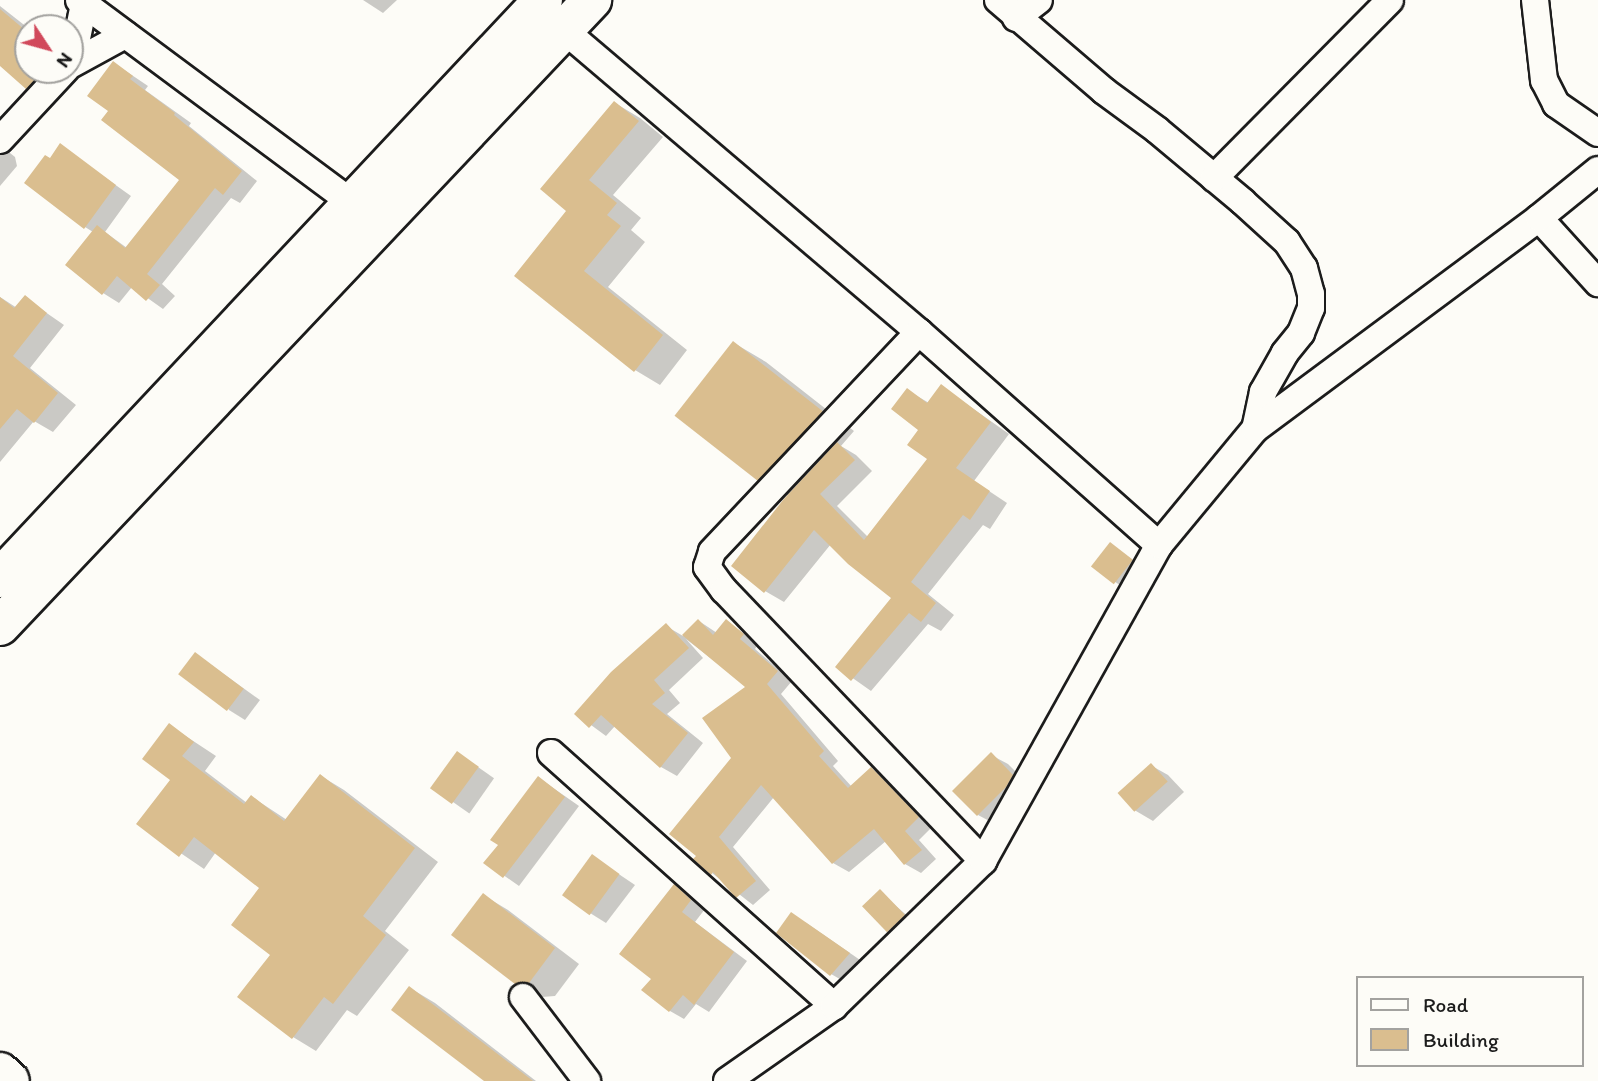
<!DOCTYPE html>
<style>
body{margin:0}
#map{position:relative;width:1598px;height:1081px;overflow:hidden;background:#fdfcf7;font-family:Itim,sans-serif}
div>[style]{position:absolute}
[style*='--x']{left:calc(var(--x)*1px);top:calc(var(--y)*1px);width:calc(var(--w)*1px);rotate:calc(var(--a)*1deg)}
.shadow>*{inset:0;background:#0003;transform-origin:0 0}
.building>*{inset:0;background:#dabe8f;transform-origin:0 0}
.roads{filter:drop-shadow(2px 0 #1c1c1c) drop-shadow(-2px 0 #1c1c1c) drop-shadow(0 2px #1c1c1c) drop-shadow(0 -2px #1c1c1c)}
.street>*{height:26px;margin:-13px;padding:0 13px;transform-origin:13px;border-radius:13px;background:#fdfcf7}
.secondary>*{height:38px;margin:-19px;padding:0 19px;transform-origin:19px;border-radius:19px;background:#fdfcf7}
.highway>*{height:38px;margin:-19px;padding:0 19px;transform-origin:19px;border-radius:19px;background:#fdfcf7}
span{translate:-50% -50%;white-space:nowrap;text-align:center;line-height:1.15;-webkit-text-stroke:7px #fdfcf7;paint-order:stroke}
.legend{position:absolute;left:1356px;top:976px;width:228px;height:91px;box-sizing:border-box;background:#fdfcf7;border:2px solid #a3a29f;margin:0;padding:9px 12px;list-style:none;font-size:21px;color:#1c1c1c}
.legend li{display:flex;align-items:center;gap:14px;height:35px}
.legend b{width:35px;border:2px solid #a3a29f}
.north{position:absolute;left:14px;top:14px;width:70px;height:70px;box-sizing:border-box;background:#fdfcf7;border:2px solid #a3a29f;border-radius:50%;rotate:126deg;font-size:19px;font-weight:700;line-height:28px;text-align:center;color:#1c1c1c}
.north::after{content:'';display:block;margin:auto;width:24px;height:32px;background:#d1495b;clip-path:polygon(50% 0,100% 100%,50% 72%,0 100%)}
</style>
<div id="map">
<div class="shadow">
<i style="clip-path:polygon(363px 0,397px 0,383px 13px)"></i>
<i style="clip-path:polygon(0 6px,28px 28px,28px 70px,82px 70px,52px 102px,27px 87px,0 63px)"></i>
<i style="clip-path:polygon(114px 63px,148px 86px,145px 90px,191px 123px,189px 126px,257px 181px,240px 203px,231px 198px,162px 284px,175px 296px,163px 309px,132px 287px,119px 303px,103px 293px,93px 232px,85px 227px,50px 160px,61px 146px,131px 196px,105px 232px,127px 248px,181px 180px,110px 111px)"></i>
<i style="clip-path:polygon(615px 103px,640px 118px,663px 137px,613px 195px,641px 218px,631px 230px,645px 242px,608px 287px,687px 350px,660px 385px,635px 370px,516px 276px,569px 211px)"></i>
<i style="clip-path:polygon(0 145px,15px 157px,17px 166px,0 186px)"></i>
<i style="clip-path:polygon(0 297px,17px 308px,25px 298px,64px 325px,30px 368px,76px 405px,53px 432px,34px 421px,0 462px)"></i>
<i style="clip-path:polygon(734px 343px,766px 362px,854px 431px,841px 446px,856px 455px,872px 471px,837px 506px,868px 537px,929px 458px,907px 390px,929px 403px,941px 386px,1009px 434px,974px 481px,1007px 503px,990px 529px,983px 525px,928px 594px,954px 615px,941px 631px,928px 624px,871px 691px,837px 667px,894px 598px,831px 544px,784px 602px,765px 591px,789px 496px,759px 479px)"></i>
<i style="left:1110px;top:544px;width:47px;height:28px;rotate:35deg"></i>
<i style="clip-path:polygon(699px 621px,717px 633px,726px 621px,758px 644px,755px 649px,792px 681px,781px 694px,838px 761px,833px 766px,852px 787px,871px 769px,887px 778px,933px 826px,919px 840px,936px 859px,921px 873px,905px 864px,886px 841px,849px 872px,833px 863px,774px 797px,733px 847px,770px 890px,753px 905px,712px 873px,748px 687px,686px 639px,703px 658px,669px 690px,680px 703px,667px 714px,703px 743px,677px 776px,661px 767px,615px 726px,606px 736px,576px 714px,666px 626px,683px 636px)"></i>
<i style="clip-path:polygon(196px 654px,260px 700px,245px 720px,229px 710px)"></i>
<i style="clip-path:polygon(169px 725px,216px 756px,205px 771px,247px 803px,252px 797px,287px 820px,321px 776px,344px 790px,438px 862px,385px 931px,409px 950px,357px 1016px,347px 1010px,316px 1051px,293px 1037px,273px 954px,261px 888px,216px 852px,204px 869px,138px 824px,173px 780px)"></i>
<i style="left:458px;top:753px;width:44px;height:43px;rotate:35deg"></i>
<i style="clip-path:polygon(991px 755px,1008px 764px,1029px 785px,995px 824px,978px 815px)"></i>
<i style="clip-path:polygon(1152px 766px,1168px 775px,1184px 792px,1153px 821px,1136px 811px,1120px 794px)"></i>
<i style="clip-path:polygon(539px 778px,579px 806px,519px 886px,486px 863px,500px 845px)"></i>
<i style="clip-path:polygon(592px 856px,635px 885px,606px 923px,590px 913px)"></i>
<i style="clip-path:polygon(674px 886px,705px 909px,695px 922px,747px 961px,709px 1012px,696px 1004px,684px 1019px,670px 1011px,654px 978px)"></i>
<i style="left:880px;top:892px;width:43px;height:21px;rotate:41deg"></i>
<i style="clip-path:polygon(483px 895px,508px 910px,579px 964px,555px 996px,542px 997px,516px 982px)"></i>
<i style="clip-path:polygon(805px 922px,863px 962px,845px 982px,831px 974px)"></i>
<i style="clip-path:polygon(410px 988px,435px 1003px,536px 1081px,487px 1081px)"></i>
</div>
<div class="building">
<i style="clip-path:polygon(0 9px,25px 30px,32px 23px,38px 28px,28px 28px,28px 70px,44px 70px,26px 89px,0 66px)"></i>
<i style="clip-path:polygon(113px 61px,133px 76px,130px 79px,175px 113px,174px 115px,242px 171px,223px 195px,215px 188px,147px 274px,160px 285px,146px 301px,117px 276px,102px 295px,65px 265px,97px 225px,125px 248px,179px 180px,101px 120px,108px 111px,87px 96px)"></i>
<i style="clip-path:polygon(614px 101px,639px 121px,589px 180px,617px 203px,607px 215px,621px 226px,584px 271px,663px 335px,634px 372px,514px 276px,566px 211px,540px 189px)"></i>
<i style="clip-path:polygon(60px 143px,116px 185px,84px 229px,24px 183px,45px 155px,50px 158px)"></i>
<i style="clip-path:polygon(25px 295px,47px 313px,13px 356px,58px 393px,34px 423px,17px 409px,0 429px,0 297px,14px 308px)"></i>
<i style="left:733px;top:341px;width:114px;height:95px;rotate:38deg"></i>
<i style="clip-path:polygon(941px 384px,991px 422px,956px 468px,990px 491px,970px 520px,963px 515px,911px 582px,936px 603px,921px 622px,909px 613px,851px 681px,835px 667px,891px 598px,848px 564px,814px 530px,764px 593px,731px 566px,783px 500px,837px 442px,855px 460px,820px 494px,864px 540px,927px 459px,907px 445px,918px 430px,891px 409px,907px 388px,927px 403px)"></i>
<i style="left:1110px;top:542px;width:29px;height:31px;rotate:38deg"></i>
<i style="clip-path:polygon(698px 619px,713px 635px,726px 619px,744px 634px,740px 639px,778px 671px,767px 684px,824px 751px,819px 756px,848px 788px,871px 767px,919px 817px,905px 831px,922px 850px,904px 865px,874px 829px,832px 864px,761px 785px,719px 837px,756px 881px,736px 898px,713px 872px,711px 875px,693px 859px,696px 856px,669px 834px,731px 758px,702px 718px,745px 687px,682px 635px)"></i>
<i style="clip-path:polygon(666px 623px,689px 648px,654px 680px,665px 693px,652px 704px,688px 733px,660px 768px,601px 715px,589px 728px,574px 714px,611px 672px)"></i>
<i style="left:195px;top:652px;width:61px;height:28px;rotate:37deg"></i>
<i style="clip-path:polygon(169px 723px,194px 742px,182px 756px,244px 804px,251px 795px,284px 821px,320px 774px,415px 848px,363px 916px,386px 935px,333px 1004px,324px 997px,292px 1039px,237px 997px,270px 955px,231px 925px,259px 888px,194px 837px,179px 857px,136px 824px,170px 780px,142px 759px)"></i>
<i style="left:457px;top:751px;width:27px;height:46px;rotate:36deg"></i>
<i style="clip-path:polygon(991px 752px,1013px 775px,1006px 787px,977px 816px,952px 791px)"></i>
<i style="left:1151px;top:763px;width:25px;height:45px;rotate:48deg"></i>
<i style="clip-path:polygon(538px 776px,565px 797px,503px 878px,483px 863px,498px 845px,490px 840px)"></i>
<i style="left:592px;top:854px;width:34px;height:51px;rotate:36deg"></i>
<i style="clip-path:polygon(674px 884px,691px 900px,682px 912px,734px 952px,694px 1005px,683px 995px,669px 1012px,641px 990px,651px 979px,619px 954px)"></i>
<i style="left:880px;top:889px;width:36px;height:25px;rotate:46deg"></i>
<i style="clip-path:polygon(483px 893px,555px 948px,529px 983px,515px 984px,451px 935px)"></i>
<i style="clip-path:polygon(791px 912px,850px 953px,830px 976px,776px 933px)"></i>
<i style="clip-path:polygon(409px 986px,533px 1081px,484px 1081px,391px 1010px)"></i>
</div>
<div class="roads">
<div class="street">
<i style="--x:79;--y:0;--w:340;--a:36.6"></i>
<i style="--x:352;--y:203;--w:15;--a:86"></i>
<i style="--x:998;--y:0;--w:140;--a:40.6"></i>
<i style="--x:1104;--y:91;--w:66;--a:36.3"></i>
<i style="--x:1157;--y:130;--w:112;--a:39.9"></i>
<i style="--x:1243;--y:202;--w:59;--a:42.3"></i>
<i style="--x:1287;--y:242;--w:31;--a:57"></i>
<i style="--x:1304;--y:268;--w:27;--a:75"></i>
<i style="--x:1311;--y:294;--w:14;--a:90"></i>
<i style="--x:1311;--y:308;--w:27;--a:112"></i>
<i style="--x:1301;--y:333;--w:26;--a:129"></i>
<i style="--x:1285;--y:353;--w:45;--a:119.4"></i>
<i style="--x:1263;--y:392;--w:38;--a:102"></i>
<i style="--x:1535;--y:0;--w:81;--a:83.6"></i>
<i style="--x:1544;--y:80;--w:27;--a:63"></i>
<i style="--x:1556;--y:104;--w:51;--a:34.6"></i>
<i style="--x:1016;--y:18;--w:29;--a:-38"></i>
<i style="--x:564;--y:30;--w:466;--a:40.4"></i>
<i style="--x:919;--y:332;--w:321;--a:41.6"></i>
<i style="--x:72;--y:63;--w:60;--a:-78.5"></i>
<i style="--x:70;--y:65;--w:63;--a:-28.6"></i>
<i style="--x:0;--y:140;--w:96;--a:-47.1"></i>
<i style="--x:1214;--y:178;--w:250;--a:-45.3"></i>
<i style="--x:1539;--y:218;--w:88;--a:47.8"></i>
<i style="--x:919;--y:332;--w:302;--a:133.3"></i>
<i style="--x:712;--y:552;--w:16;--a:108"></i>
<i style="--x:707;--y:567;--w:29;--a:54"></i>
<i style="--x:724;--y:590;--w:375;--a:46.3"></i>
<i style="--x:551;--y:753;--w:380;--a:41.8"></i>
<i style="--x:523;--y:997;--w:106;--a:52.7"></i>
<i style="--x:727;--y:1081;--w:131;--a:-35"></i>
<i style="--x:834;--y:1006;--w:208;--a:-44.2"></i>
<i style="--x:983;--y:861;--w:362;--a:-60.9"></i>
<i style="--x:1159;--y:545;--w:151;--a:-50.4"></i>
<i style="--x:1255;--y:429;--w:354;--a:-36.6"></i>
<i style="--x:1539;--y:218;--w:76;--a:-39.1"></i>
</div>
<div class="secondary">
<i style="--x:0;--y:578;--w:793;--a:-46.79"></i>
<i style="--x:0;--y:626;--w:862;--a:-46.6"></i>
</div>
<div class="highway">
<i style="--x:0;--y:1072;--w:13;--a:42"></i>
</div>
</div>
<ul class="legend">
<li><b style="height:9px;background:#fdfcf7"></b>Road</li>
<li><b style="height:19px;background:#dabe8f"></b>Building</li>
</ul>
<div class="north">N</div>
</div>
